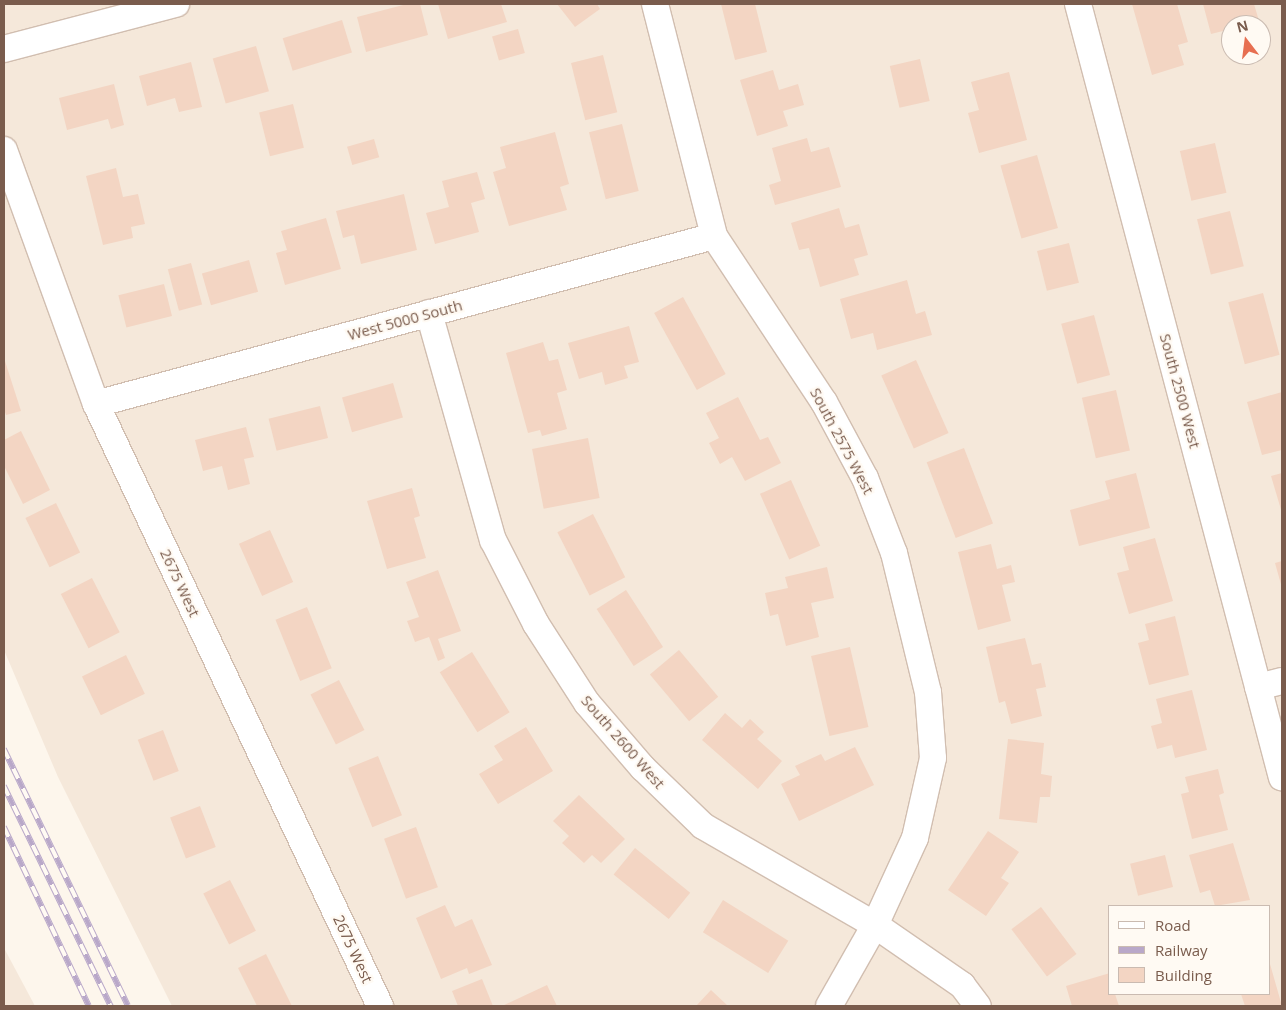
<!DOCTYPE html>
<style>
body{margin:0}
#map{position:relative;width:1286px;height:1010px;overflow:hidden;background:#fdf6ec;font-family:"Open Sans",sans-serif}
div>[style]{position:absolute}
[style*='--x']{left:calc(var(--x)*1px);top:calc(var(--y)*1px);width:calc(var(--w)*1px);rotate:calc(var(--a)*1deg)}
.residential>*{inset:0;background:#f5e8da}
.building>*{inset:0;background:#f3d5c3;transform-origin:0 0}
.roads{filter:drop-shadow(1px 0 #d1beb0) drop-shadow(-1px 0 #d1beb0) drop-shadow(0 1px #d1beb0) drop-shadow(0 -1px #d1beb0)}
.minor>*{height:26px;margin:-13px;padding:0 13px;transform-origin:13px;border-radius:13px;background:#fff}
.rail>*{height:5.5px;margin-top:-2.75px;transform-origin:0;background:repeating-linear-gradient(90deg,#fffaf3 0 11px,#b9a8c9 0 22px);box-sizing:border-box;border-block:1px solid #b9a8c9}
span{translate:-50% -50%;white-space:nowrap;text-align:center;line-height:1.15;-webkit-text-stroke:4.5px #fffaf3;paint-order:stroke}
.street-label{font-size:15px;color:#7a5c4d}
.frame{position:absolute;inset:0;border:5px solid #7a5c4d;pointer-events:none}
.legend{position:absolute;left:1108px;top:905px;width:162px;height:90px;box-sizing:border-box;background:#fffaf3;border:1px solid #cabbb1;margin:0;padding:6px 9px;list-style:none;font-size:15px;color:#7a5c4d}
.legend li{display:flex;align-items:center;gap:10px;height:25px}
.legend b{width:25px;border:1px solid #cabbb1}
.north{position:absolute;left:1221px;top:15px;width:50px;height:50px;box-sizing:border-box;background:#fffaf3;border:1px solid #cabbb1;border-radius:50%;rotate:345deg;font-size:14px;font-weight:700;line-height:20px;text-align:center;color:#7a5c4d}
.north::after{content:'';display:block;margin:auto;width:18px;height:22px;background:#e76f51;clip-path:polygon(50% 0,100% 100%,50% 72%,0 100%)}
</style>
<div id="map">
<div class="residential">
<i style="clip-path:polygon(evenodd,4px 4px,1282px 4px,1282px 1006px,172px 1006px,58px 777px,4px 650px,4px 4px,1231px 25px,1261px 25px,1261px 55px,1231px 55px,1231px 25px,4px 4px,1110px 906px,1270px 906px,1270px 994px,1110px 994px,1110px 906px)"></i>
<i style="clip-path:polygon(4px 948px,35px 1006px,4px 1006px)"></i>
</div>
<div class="building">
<i style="clip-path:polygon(407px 4px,420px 4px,428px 35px,366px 52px,357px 17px)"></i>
<i style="clip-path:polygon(438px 4px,501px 4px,507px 22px,448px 39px)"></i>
<i style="clip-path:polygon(557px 4px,597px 4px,600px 9px,575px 27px)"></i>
<i style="clip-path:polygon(721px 4px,755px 4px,767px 52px,735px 60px)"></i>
<i style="clip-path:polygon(1132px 4px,1177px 4px,1188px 42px,1178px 45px,1184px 65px,1152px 75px)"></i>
<i style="clip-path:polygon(1203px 4px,1254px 4px,1259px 21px,1231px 25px,1231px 29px,1211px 34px)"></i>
<i style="left:342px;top:20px;width:34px;height:62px;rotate:73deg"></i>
<i style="left:518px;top:29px;width:25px;height:27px;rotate:74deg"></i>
<i style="left:256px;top:46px;width:47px;height:45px;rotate:74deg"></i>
<i style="left:603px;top:55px;width:59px;height:33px;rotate:76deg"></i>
<i style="left:920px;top:59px;width:43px;height:31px;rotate:77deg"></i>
<i style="clip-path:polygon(191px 62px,202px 107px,179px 112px,175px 98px,147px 106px,139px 76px)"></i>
<i style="clip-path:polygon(773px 70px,779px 90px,798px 84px,804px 105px,783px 111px,788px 126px,757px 136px,740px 80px)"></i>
<i style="clip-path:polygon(1009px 72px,1027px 140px,979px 153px,968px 113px,979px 110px,971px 82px)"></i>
<i style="clip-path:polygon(114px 84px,124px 125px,111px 129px,108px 119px,67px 130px,59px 98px)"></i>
<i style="left:293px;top:104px;width:45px;height:35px;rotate:76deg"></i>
<i style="left:622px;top:124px;width:69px;height:34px;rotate:76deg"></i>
<i style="clip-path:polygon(555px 132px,569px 184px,560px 187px,567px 210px,509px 226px,493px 172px,506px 168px,500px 147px)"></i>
<i style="clip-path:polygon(807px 138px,811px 152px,829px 147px,841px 187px,775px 205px,769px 185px,781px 181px,772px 148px)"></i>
<i style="left:374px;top:139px;width:19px;height:28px;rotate:74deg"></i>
<i style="left:1215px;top:143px;width:51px;height:36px;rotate:77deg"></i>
<i style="left:1037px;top:155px;width:76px;height:38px;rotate:74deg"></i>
<i style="clip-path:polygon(116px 168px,123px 197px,138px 194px,145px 224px,131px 227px,133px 238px,103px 245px,86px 176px)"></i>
<i style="clip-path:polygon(477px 172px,485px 199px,471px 203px,479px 232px,435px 244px,426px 213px,449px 207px,442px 181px)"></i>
<i style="clip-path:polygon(404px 194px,417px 250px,361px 264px,354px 235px,343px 238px,336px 211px)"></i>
<i style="clip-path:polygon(839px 208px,845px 228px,859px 224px,868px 255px,854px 259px,859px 275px,820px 287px,809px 248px,799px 250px,791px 223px)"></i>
<i style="left:1230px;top:211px;width:57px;height:34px;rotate:76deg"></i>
<i style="clip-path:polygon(326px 218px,341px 269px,285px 285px,276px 253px,287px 250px,281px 231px)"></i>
<i style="left:1069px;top:243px;width:41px;height:33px;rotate:76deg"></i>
<i style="left:249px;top:260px;width:33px;height:49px;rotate:74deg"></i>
<i style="left:191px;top:263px;width:43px;height:24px;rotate:75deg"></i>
<i style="clip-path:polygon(907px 280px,916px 314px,925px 311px,932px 335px,877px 350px,873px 333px,851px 339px,840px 299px)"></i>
<i style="left:164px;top:284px;width:33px;height:47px;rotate:76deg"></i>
<i style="left:1263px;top:293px;width:64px;height:36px;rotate:75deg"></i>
<i style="left:683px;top:297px;width:88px;height:33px;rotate:61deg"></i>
<i style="left:1094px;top:315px;width:62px;height:34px;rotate:75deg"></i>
<i style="clip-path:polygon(629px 326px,639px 362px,624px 366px,628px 378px,605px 385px,602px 372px,579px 379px,568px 343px)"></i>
<i style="clip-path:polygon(543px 342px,549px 361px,558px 359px,567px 390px,557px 393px,567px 429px,542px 436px,540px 430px,528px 433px,506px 353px)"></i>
<i style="clip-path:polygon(4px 358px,21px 411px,6px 415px,4px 409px)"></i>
<i style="left:916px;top:360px;width:80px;height:38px;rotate:66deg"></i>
<i style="left:393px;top:383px;width:36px;height:53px;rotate:74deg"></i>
<i style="left:1116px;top:390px;width:62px;height:35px;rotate:77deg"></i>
<i style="clip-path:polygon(1282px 392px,1282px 450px,1262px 455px,1247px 402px)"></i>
<i style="clip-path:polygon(738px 397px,760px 440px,768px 437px,781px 463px,745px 481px,732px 457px,720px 464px,709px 443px,719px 438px,706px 413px)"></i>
<i style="left:320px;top:406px;width:33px;height:53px;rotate:76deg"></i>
<i style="clip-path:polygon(246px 427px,254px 457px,244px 459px,250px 484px,228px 490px,222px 466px,203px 471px,195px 440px)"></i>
<i style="clip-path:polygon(21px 431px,50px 490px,23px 504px,4px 466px,4px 440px)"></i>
<i style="left:588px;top:438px;width:61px;height:57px;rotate:79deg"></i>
<i style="left:964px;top:448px;width:81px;height:40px;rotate:69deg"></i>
<i style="clip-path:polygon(1136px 473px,1150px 528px,1079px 546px,1070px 510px,1110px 499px,1105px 481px)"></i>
<i style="clip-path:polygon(1282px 473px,1282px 513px,1271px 476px)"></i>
<i style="left:791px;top:480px;width:72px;height:34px;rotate:66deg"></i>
<i style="clip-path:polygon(412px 488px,420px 516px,414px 518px,426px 558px,387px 569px,367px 501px)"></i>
<i style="left:56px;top:503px;width:55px;height:34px;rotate:64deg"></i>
<i style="left:593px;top:514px;width:71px;height:40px;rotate:63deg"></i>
<i style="left:270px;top:530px;width:57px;height:34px;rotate:66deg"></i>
<i style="clip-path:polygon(1155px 538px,1173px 601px,1129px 614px,1117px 573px,1129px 570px,1123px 547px)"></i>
<i style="clip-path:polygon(991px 544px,997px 569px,1011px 565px,1015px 582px,1002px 585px,1011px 621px,978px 630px,958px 552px)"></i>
<i style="clip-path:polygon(1282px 561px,1282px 588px,1275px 563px)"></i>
<i style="clip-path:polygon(827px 567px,834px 598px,811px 603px,819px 637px,786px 646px,778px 614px,770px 616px,765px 593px,788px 588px,785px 577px)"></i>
<i style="clip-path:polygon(438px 570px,461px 631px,438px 639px,445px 658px,438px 661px,429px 637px,415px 642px,407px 621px,419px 617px,406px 582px)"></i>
<i style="left:92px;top:578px;width:61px;height:35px;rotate:63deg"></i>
<i style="left:626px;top:590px;width:68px;height:35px;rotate:57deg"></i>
<i style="left:307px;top:607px;width:66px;height:34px;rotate:68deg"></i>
<i style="clip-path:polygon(1175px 616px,1189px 675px,1149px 685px,1138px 643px,1149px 640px,1145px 624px)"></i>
<i style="clip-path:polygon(1025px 638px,1032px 665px,1041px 663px,1046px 687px,1036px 689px,1042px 716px,1011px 724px,1005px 701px,999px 703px,986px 647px)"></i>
<i style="left:850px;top:647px;width:82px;height:40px;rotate:77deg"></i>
<i style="left:679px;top:650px;width:61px;height:38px;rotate:50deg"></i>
<i style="left:472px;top:652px;width:71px;height:38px;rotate:58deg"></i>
<i style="left:126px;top:655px;width:43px;height:49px;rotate:64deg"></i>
<i style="left:339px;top:680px;width:56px;height:32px;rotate:63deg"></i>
<i style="clip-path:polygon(1192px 690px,1207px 750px,1175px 758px,1172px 745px,1157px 749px,1151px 726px,1162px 723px,1156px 699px)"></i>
<i style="clip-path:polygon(725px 713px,742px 728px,750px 719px,764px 732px,757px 739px,782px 761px,758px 789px,702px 740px)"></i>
<i style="clip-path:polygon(526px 727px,553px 771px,498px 804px,479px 774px,503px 760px,494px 746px)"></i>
<i style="left:163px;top:730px;width:44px;height:27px;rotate:69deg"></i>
<i style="clip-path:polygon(1008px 739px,1044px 743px,1041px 774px,1052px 776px,1050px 797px,1040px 797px,1037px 823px,999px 819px)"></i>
<i style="clip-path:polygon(855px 747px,874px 785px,799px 821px,781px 784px,800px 775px,795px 766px,821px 754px,825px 761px)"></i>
<i style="left:378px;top:756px;width:64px;height:32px;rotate:68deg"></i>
<i style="clip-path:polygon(1218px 769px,1224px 793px,1219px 795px,1228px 830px,1192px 839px,1181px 794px,1189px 792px,1185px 777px)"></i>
<i style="clip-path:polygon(579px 795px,625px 839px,601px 863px,592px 855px,584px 863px,562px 843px,569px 836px,553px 821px)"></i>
<i style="left:200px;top:806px;width:44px;height:32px;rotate:69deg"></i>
<i style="left:416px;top:827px;width:64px;height:34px;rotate:70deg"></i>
<i style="clip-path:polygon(988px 831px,1019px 852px,1001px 878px,1009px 883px,986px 916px,948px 890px)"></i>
<i style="clip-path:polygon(1233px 843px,1250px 900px,1215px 906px,1210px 890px,1200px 893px,1189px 855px)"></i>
<i style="left:635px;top:848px;width:71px;height:34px;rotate:39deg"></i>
<i style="left:1165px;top:855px;width:33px;height:36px;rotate:76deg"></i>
<i style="left:230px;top:880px;width:57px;height:30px;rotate:63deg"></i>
<i style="left:723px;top:900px;width:77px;height:38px;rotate:32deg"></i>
<i style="clip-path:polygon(445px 905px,455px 927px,472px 919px,492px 965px,469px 974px,467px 968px,441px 979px,416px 918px)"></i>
<i style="left:1041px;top:907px;width:59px;height:37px;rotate:53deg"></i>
<i style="clip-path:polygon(266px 954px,292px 1006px,257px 1006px,238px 968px)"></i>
<i style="clip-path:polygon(1270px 964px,1282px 1006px,1245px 1006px,1241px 994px,1270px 994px)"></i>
<i style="clip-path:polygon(1110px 973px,1110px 994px,1115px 994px,1119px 1006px,1072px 1006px,1066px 986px)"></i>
<i style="clip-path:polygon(482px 979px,493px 1006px,458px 1006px,452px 991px)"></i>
<i style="clip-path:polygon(547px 985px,557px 1006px,502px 1006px)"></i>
<i style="clip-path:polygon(711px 990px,728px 1006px,696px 1006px)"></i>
</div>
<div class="roads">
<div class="minor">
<i style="--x:655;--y:4;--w:239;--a:75.7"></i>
<i style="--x:714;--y:236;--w:199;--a:56.5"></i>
<i style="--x:824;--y:402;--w:86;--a:61.7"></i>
<i style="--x:865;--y:478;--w:80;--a:68.9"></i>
<i style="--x:894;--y:553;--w:143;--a:76.3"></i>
<i style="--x:928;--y:692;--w:66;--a:85.7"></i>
<i style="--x:933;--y:758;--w:82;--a:102.7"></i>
<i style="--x:915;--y:838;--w:96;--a:114.7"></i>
<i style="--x:875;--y:925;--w:93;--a:119.6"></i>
<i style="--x:1078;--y:4;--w:800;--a:75.23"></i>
<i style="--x:4;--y:49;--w:178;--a:-14.7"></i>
<i style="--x:4;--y:150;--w:270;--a:70.1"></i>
<i style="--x:96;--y:404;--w:666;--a:64.74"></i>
<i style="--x:429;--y:313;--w:236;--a:74.3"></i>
<i style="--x:493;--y:540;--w:94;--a:62.9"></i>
<i style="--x:536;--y:624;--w:94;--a:57.2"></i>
<i style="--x:587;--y:703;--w:86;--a:49.3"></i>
<i style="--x:643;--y:768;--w:83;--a:44"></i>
<i style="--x:703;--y:826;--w:198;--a:29.9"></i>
<i style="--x:875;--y:925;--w:106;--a:34.6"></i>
<i style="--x:962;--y:985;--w:26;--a:53"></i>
<i style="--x:96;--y:404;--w:640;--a:-15.21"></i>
<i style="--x:1258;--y:687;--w:25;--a:-14"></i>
</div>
</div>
<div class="rail">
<i style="--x:4;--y:749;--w:285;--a:64.2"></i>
<i style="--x:4;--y:786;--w:245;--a:64.1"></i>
<i style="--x:4;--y:827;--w:198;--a:64.6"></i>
</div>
<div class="street-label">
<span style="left:405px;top:320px;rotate:-15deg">West 5000 South</span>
<span style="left:1180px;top:391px;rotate:75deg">South 2500 West</span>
<span style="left:842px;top:441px;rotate:62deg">South 2575 West</span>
<span style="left:180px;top:583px;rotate:65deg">2675 West</span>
<span style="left:623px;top:742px;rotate:49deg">South 2600 West</span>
<span style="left:353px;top:949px;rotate:65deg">2675 West</span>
</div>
<div class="frame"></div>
<ul class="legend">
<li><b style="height:6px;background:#fff"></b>Road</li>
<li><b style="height:6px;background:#b9a8c9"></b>Railway</li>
<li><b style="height:14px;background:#f3d5c3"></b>Building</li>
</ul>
<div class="north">N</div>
</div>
